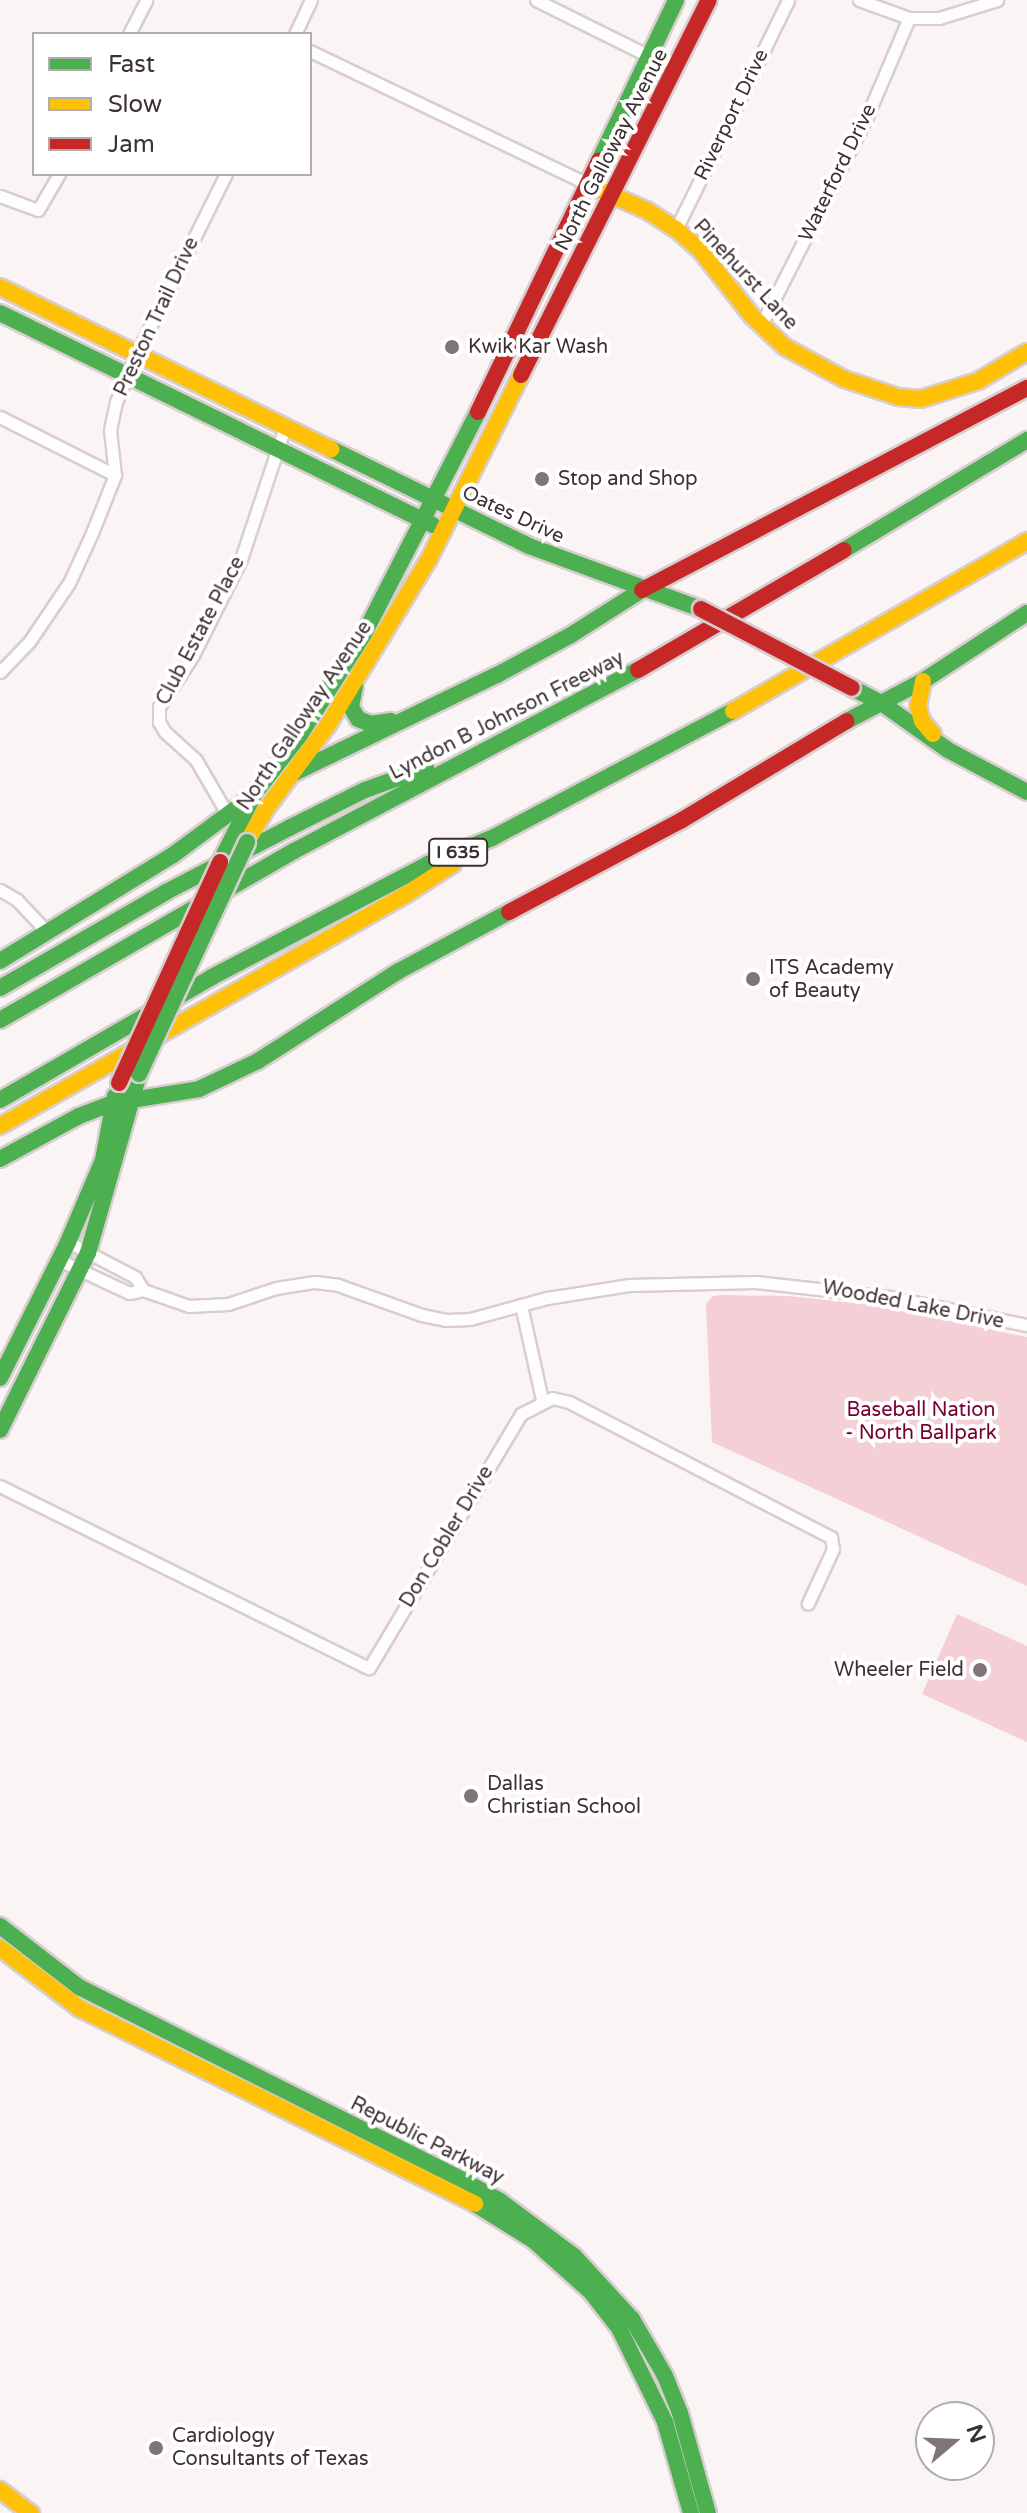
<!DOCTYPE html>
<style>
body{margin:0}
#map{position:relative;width:1027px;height:2513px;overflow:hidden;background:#fbf4f5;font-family:"Varela Round",sans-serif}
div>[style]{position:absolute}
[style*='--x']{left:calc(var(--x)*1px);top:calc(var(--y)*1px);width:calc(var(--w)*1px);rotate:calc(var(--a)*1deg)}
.green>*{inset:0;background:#f4cfd5}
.roads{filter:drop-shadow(2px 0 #d8cecf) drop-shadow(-2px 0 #d8cecf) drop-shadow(0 2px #d8cecf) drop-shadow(0 -2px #d8cecf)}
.street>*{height:11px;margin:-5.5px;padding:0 5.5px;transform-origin:5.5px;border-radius:5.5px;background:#fefdfe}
.fast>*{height:16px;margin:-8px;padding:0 8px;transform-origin:8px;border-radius:8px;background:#4caf50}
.slow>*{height:16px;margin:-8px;padding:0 8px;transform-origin:8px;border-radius:8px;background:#ffc107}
.jam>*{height:16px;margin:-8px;padding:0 8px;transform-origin:8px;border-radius:8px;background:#c62828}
.bridges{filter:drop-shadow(2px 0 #d8cecf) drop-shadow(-2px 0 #d8cecf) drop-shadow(0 2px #d8cecf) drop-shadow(0 -2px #d8cecf)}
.fast-bridge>*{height:16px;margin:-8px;padding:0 8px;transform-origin:8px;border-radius:8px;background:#4caf50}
.jam-bridge>*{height:16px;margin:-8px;padding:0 8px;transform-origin:8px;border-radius:8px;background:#c62828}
.dots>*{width:22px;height:22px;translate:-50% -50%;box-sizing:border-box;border:4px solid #fff;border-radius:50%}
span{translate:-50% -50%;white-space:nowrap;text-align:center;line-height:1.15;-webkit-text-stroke:8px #fff;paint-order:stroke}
.shield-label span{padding:2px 6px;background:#fff;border:2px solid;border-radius:6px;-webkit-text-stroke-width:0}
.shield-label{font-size:18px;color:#3d3032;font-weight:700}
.street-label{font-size:20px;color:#3d3032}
.poi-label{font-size:20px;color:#3d3032}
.left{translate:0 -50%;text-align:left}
.right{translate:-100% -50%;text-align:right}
.park-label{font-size:20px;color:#75002f}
.legend{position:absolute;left:32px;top:32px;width:280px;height:144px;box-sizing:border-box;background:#fff;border:2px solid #b1acad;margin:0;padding:10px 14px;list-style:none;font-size:24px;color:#3d3032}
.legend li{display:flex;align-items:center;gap:16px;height:40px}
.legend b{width:40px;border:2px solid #b1acad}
.north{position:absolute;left:915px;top:2401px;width:80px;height:80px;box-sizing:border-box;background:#fff;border:2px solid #b1acad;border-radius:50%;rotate:71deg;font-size:22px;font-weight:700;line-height:32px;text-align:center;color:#3d3032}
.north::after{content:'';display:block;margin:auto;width:28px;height:36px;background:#807576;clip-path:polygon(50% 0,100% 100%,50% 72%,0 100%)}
</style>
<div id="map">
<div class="green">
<i style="clip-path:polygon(721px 1295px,788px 1296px,873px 1305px,1027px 1337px,1027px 1586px,712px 1442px,706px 1304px,713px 1296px)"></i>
<i style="clip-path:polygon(957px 1614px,1027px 1646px,1027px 1742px,922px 1694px)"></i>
</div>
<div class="roads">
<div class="street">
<i style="--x:536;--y:0;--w:126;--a:26.4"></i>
<i style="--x:649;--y:56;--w:30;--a:15"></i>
<i style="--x:859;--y:0;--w:53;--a:19.8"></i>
<i style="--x:909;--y:18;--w:30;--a:0"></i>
<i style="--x:939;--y:18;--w:61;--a:-17.2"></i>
<i style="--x:129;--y:34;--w:38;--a:-63"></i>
<i style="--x:295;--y:34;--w:38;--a:-65"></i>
<i style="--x:310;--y:51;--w:307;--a:25.6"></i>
<i style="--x:0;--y:196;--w:40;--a:20.2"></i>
<i style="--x:38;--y:210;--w:42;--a:-59.7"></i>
<i style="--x:676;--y:229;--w:255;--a:-63.9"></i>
<i style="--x:761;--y:325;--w:237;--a:-63.1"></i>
<i style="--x:868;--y:114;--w:104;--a:-66.9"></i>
<i style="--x:0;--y:417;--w:129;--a:26.8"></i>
<i style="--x:0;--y:672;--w:42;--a:-46"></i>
<i style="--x:29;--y:642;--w:71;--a:-55.9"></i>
<i style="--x:69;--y:583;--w:55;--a:-65.3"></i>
<i style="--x:92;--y:533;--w:62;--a:-68.4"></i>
<i style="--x:115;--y:475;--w:45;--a:-96.3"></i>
<i style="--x:110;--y:430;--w:29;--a:-78"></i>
<i style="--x:116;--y:402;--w:53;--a:-66.8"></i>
<i style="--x:137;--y:353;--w:200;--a:-63.6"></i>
<i style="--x:229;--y:817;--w:66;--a:-120.1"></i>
<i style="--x:196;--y:760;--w:42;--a:-137.9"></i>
<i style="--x:165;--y:732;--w:12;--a:-121"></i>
<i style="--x:159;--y:722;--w:15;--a:-90"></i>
<i style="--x:159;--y:707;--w:62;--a:-56.8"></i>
<i style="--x:193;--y:655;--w:107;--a:-63.4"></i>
<i style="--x:241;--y:559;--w:139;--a:-71.6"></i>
<i style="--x:0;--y:890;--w:20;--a:30"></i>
<i style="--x:17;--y:900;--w:45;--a:46.8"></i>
<i style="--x:68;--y:1242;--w:76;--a:27.6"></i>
<i style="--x:135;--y:1277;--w:15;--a:58"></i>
<i style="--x:59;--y:1260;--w:77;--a:25.2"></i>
<i style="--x:129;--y:1293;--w:14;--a:-12"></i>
<i style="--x:143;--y:1290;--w:49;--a:19.2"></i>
<i style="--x:189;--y:1306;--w:39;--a:-3"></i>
<i style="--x:228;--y:1304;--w:51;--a:-18.4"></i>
<i style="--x:276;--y:1288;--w:39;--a:-9"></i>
<i style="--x:315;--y:1282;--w:23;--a:7"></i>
<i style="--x:338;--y:1285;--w:89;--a:19.7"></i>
<i style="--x:422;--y:1315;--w:24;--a:12"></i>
<i style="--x:445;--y:1320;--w:25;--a:-2"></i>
<i style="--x:470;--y:1319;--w:80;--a:-15.3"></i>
<i style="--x:547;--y:1298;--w:83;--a:-9"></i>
<i style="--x:629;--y:1285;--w:127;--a:-1.4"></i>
<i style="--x:756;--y:1282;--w:135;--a:6.4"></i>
<i style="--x:890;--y:1297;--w:140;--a:11.6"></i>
<i style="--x:521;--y:1305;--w:97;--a:77.5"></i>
<i style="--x:0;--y:1486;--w:411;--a:26.3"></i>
<i style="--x:369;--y:1668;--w:296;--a:-59.1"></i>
<i style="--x:521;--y:1414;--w:35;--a:-27"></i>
<i style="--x:552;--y:1398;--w:17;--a:13"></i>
<i style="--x:569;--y:1402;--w:295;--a:27.3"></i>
<i style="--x:831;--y:1537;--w:12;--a:81"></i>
<i style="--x:833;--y:1549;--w:60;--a:114.8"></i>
</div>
<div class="fast">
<i style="--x:599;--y:161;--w:178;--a:-64.4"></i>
<i style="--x:0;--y:313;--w:482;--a:26.1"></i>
<i style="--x:331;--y:449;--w:220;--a:26.1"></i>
<i style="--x:529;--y:546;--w:183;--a:20.1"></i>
<i style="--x:844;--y:550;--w:214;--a:-31"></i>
<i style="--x:355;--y:686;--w:21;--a:101"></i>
<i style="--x:351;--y:707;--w:14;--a:60"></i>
<i style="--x:358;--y:719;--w:14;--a:21"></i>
<i style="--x:371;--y:724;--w:20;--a:-9"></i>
<i style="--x:852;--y:688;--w:31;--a:27"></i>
<i style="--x:880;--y:702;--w:83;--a:35.2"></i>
<i style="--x:948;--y:750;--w:89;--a:28"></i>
<i style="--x:847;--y:721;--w:86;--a:-27.8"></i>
<i style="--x:923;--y:681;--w:124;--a:-33.2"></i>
<i style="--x:294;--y:773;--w:225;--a:-25.8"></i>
<i style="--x:497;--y:675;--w:84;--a:-28.4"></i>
<i style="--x:571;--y:635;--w:84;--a:-32.4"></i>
<i style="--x:220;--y:862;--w:77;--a:-63.1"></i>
<i style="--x:255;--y:793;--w:73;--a:-52.2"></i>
<i style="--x:300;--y:735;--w:120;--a:-57.6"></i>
<i style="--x:364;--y:634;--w:250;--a:-62.8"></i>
<i style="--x:0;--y:961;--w:203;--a:-31.5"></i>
<i style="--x:173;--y:855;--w:91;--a:-36.5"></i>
<i style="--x:0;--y:988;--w:192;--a:-30"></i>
<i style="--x:166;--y:892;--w:139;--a:-27.5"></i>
<i style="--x:289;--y:828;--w:85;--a:-26.6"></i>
<i style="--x:365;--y:790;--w:65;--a:-19.8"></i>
<i style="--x:0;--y:1020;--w:339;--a:-29.9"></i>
<i style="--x:294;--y:851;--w:389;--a:-27.8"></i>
<i style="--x:0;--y:1100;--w:245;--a:-30.1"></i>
<i style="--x:212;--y:977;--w:244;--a:-27.6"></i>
<i style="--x:428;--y:864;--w:69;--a:-22.1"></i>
<i style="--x:492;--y:838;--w:272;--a:-27.8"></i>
<i style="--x:0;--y:1159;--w:90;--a:-28.6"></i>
<i style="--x:79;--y:1116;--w:36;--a:-21"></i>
<i style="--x:113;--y:1103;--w:87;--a:-9.2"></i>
<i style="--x:199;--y:1089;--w:65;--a:-25.4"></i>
<i style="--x:258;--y:1061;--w:165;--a:-32.6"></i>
<i style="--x:397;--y:972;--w:127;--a:-28.2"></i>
<i style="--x:0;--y:1378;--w:152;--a:-63.4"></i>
<i style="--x:68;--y:1242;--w:89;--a:-66.9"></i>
<i style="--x:103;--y:1160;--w:65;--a:-79.4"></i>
<i style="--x:0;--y:1430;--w:198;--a:-63.6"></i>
<i style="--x:88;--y:1253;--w:186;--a:-74.1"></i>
<i style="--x:0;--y:1926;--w:100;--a:37.7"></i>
<i style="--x:79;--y:1987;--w:436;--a:26.7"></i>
<i style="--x:468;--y:2183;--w:37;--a:29"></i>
<i style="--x:500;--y:2201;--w:92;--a:36.6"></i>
<i style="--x:574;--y:2256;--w:86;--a:47.4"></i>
<i style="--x:632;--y:2319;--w:66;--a:59.9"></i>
<i style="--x:665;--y:2376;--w:40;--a:68"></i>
<i style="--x:680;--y:2413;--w:104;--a:74.4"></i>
<i style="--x:475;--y:2204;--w:68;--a:31.8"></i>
<i style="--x:533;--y:2240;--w:78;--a:41.9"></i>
<i style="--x:591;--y:2292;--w:46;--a:52.1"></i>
<i style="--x:619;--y:2328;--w:105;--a:63.9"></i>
<i style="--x:665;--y:2422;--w:95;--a:74.1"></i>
</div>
<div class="slow">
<i style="--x:587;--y:184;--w:67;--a:23.9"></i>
<i style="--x:648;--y:211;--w:33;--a:33"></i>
<i style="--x:676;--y:229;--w:33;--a:41"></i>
<i style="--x:701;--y:251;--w:83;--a:51.9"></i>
<i style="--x:752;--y:316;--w:45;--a:43.2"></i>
<i style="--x:785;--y:347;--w:67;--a:28.5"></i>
<i style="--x:844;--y:379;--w:57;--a:18.4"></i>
<i style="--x:898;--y:397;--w:23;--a:5"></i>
<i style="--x:921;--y:399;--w:60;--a:-17.5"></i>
<i style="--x:978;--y:381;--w:57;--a:-30.6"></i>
<i style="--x:0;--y:287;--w:369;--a:26.1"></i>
<i style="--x:923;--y:681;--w:26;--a:101"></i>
<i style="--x:918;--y:707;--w:15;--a:74"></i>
<i style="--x:922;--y:721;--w:17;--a:50"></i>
<i style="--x:733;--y:711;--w:340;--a:-30"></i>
<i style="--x:247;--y:842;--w:38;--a:-60"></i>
<i style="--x:266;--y:809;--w:104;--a:-53.6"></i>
<i style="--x:328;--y:725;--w:194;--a:-58.7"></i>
<i style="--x:429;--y:559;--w:206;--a:-63.4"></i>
<i style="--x:0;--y:1126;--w:466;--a:-29.7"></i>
<i style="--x:405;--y:895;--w:57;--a:-32.9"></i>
<i style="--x:0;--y:1948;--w:99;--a:37.2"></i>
<i style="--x:79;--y:2008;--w:442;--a:26.3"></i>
<i style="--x:0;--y:2490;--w:39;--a:37"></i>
</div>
<div class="jam">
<i style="--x:521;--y:375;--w:419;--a:-63.4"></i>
<i style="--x:478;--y:412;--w:279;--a:-64.3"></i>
<i style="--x:642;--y:590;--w:435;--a:-27.7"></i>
<i style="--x:638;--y:670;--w:238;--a:-30.2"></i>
<i style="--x:509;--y:912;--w:196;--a:-28"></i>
<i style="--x:682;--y:820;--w:192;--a:-31"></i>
</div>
</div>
<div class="bridges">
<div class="fast-bridge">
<i style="--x:139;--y:1074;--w:256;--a:-65"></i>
</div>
<div class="jam-bridge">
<i style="--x:701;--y:609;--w:170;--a:27.6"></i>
<i style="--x:119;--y:1083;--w:243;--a:-65.4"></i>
</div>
</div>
<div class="dots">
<i style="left:452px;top:347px;background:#807576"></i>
<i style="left:542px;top:479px;background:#807576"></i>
<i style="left:753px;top:979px;background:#807576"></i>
<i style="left:980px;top:1670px;background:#807576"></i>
<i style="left:471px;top:1796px;background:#807576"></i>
<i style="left:156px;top:2448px;background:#807576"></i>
</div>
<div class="shield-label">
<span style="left:458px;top:852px">I 635</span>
</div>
<div class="street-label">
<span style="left:732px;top:115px;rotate:-64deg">Riverport Drive</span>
<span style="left:612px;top:150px;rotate:-63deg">North Galloway Avenue</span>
<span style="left:838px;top:173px;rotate:-64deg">Waterford Drive</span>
<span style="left:745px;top:275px;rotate:47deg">Pinehurst Lane</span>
<span style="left:157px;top:317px;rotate:-65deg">Preston Trail Drive</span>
<span style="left:513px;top:515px;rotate:25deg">Oates Drive</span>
<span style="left:201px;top:631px;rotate:-62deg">Club Estate Place</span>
<span style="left:305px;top:716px;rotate:-56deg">North Galloway Avenue</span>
<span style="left:507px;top:716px;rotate:-27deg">Lyndon B Johnson Freeway</span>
<span style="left:913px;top:1305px;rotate:11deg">Wooded Lake Drive</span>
<span style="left:447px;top:1537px;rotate:-59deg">Don Cobler Drive</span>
<span style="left:427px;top:2141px;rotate:27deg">Republic Parkway</span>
</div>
<div class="poi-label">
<span class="left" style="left:468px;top:347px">Kwik Kar Wash</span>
<span class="left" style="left:558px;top:479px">Stop and Shop</span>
<span class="left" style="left:769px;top:980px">ITS Academy<br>of Beauty</span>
<span class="right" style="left:964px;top:1670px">Wheeler Field</span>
<span class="left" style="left:487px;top:1796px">Dallas<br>Christian School</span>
<span class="left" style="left:172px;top:2448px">Cardiology<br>Consultants of Texas</span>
</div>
<div class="park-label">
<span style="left:921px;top:1422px">Baseball Nation<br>- North Ballpark</span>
</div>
<ul class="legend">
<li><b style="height:10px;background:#4caf50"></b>Fast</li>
<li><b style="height:10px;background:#ffc107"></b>Slow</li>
<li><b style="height:10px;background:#c62828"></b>Jam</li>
</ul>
<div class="north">N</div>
</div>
